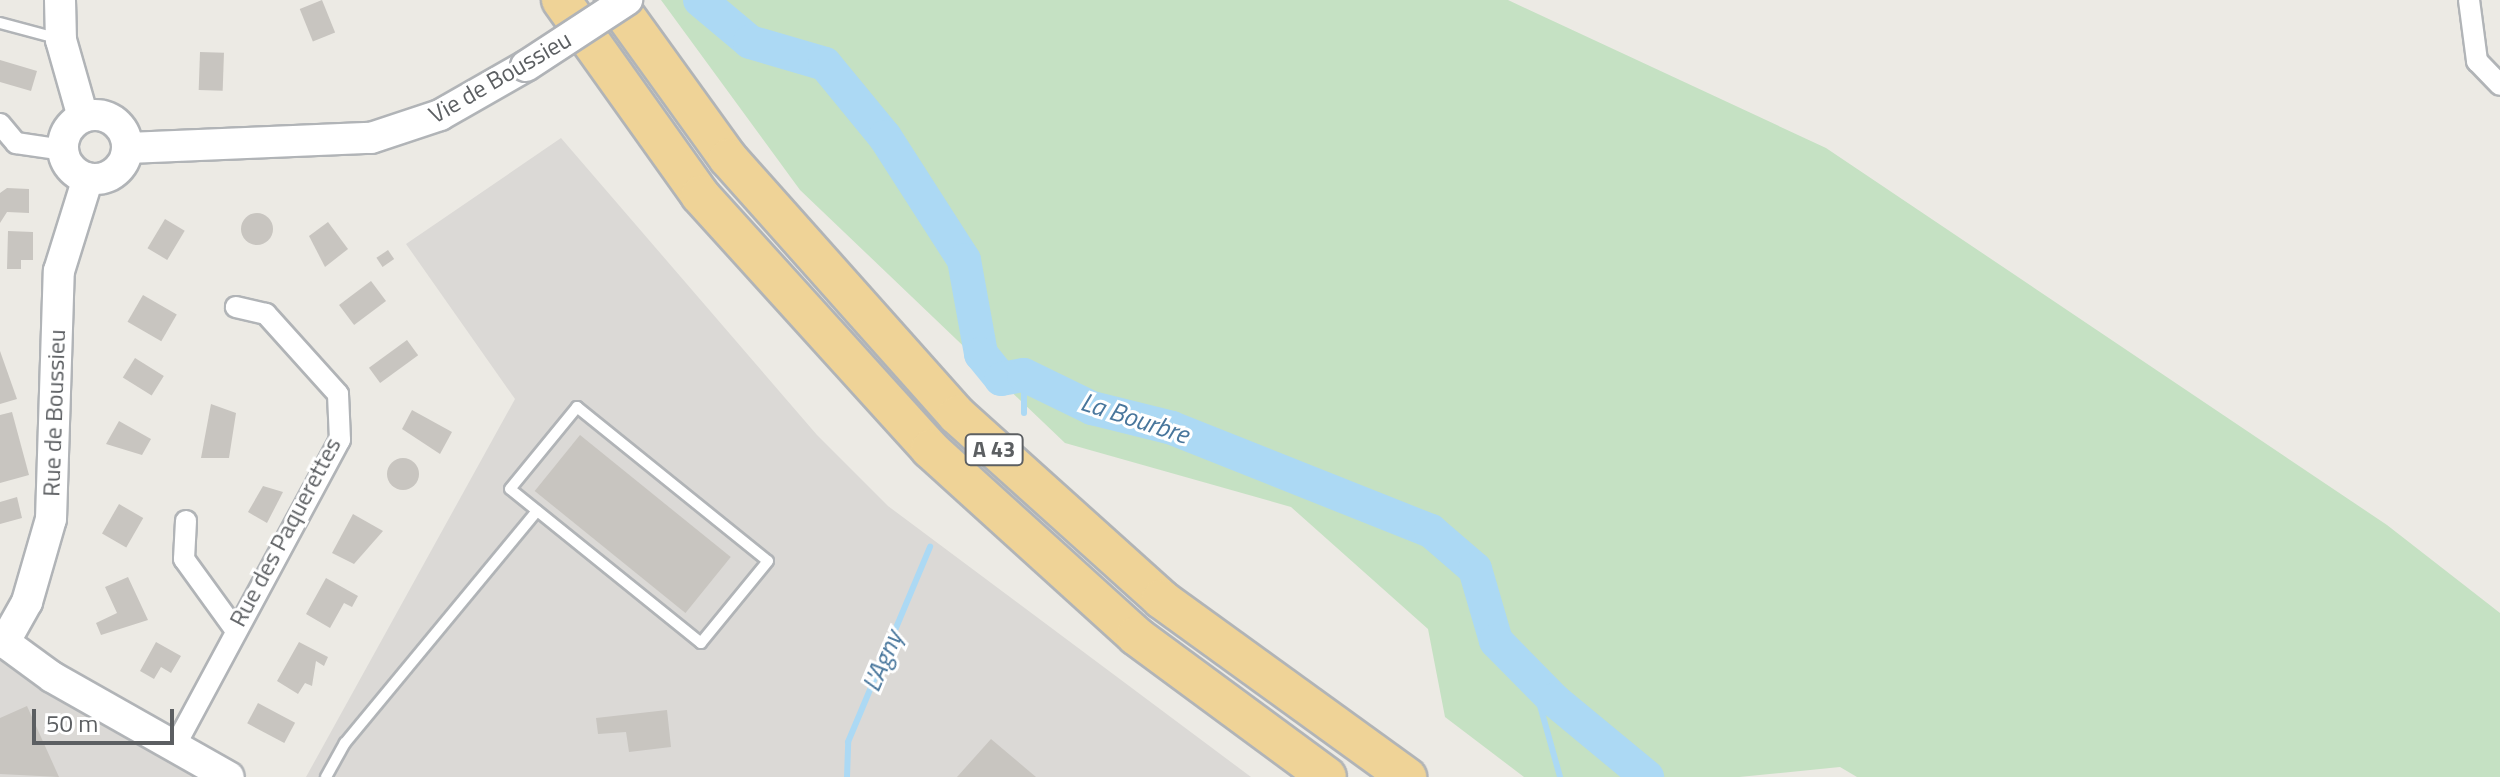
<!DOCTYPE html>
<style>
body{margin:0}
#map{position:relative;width:2500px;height:777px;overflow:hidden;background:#eceae4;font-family:"Titillium Web",sans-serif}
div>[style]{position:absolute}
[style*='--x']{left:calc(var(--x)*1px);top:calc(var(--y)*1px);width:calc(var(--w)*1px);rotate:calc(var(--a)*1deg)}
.industrial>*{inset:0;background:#dbd9d6}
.green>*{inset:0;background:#c5e1c3}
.stream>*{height:6px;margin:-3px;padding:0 3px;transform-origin:3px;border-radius:3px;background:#acd9f4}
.river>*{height:34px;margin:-17px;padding:0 17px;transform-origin:17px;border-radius:17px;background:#acd9f4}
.building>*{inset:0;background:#c8c5c0;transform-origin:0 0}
.round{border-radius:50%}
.roads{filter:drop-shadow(2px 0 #b1b4b7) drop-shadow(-2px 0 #b1b4b7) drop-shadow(0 2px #b1b4b7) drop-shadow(0 -2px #b1b4b7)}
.lane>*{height:10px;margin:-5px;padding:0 5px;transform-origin:5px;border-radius:5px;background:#fff}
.street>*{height:20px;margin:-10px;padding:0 10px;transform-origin:10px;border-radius:10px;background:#fff}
.secondary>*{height:30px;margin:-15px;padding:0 15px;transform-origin:15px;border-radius:15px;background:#fff}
.secondary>.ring{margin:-15px;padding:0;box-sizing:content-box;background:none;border:30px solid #fff;border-radius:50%}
.highway>*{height:38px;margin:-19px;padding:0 19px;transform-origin:19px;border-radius:19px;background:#efd397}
.bridges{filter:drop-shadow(2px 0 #b0b3b7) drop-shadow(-2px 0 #b0b3b7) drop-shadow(0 2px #b0b3b7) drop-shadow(0 -2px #b0b3b7)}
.secondary-bridge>*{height:30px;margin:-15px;padding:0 15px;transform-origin:15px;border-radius:15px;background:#fff}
span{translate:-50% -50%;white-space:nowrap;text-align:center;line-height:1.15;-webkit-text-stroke:6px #fff;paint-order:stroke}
.shield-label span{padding:2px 6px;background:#fff;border:2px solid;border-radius:6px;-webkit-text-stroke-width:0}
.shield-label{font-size:22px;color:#5c5f62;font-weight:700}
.street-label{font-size:24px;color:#5c5f62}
.water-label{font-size:26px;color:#48769c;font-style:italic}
.scale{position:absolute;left:32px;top:709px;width:142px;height:36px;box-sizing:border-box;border:4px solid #5c5f62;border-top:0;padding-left:10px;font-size:24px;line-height:28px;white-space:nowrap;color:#5c5f62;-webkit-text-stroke:6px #fff;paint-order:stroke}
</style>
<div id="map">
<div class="industrial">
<i style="clip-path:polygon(561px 138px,817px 435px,888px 506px,1251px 777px,306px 777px,515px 399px,406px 244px)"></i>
<i style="clip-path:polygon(0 660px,20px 675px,200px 777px,0 777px)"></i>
</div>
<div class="green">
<i style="clip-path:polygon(661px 0,1508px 0,1826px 148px,2387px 525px,2500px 613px,2500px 777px,1857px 777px,1840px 767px,1739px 777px,1524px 777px,1445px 717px,1428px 629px,1291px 507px,1065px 443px,800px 190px)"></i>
</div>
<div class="stream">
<i style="--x:1024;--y:375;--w:38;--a:90"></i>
<i style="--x:1530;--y:670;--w:111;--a:74.3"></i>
<i style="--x:847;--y:777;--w:35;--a:-88"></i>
<i style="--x:848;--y:742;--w:212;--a:-67.2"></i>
</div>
<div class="river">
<i style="--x:700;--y:0;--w:65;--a:40"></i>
<i style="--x:750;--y:42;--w:78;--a:16.3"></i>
<i style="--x:825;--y:64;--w:94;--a:50.6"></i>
<i style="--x:885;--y:137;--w:146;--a:57.3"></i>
<i style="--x:964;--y:260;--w:96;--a:79.7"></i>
<i style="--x:981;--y:354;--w:32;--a:51"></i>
<i style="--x:1001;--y:379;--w:23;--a:-10"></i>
<i style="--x:1024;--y:375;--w:76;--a:25.9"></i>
<i style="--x:1092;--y:408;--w:82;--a:14"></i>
<i style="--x:1172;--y:428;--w:279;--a:21.7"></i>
<i style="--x:1431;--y:531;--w:58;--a:40.8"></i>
<i style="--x:1475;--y:569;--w:75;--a:73.7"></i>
<i style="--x:1496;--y:641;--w:83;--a:45.5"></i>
<i style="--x:1554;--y:700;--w:121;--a:39.6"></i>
</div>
<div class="building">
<i style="left:322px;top:0;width:35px;height:24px;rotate:68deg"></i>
<i style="left:200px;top:52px;width:24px;height:38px;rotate:2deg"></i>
<i style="clip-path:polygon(0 60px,37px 71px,31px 91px,0 82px)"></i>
<i style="clip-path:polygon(7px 188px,29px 189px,29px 213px,7px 212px,0 223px,0 193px)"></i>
<i class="round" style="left:241px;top:213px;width:32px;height:32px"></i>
<i style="left:165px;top:219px;width:23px;height:34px;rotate:31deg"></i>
<i style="clip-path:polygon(328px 222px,348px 249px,325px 267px,309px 236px)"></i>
<i style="clip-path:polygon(8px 231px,33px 232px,33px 260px,21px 260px,21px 269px,7px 269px)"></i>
<i style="left:388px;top:250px;width:11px;height:14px;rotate:56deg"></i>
<i style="left:371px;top:281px;width:25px;height:40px;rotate:53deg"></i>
<i style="left:143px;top:295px;width:39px;height:31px;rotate:30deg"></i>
<i style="left:407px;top:340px;width:19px;height:47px;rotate:54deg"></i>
<i style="clip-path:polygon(0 351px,17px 399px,0 404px)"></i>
<i style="left:135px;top:358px;width:34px;height:23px;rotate:32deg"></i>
<i style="clip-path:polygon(211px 404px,236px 413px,229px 458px,201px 458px)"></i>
<i style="clip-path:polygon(412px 410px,452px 432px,440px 454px,402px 429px)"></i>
<i style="clip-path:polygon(12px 412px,29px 475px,0 483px,0 415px)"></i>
<i style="clip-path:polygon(119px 421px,151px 439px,142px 455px,106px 444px)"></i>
<i style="left:580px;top:435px;width:194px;height:72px;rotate:39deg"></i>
<i class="round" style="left:387px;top:458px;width:32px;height:32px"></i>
<i style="clip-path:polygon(263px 486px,283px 492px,267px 523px,248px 512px)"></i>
<i style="clip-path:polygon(17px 497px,22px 518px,0 524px,0 502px)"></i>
<i style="left:119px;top:504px;width:28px;height:34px;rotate:30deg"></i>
<i style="clip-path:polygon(353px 514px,383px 531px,354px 564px,332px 553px)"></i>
<i style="clip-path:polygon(128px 577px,148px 620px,101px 635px,96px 623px,117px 613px,105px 587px)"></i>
<i style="clip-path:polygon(326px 578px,358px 596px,352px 607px,344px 603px,330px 628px,306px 614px)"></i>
<i style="clip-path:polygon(156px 642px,181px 656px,171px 673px,161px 667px,154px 679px,140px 671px)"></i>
<i style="clip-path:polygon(299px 642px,328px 657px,324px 666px,316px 661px,312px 686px,305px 683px,298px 694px,277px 681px)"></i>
<i style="left:258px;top:703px;width:42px;height:23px;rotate:28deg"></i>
<i style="clip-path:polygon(27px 706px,59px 777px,0 774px,0 718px)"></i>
<i style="clip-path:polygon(667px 710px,671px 747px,629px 752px,626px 732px,598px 734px,596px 718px)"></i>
<i style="clip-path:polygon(991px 739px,1036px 777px,957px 777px)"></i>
</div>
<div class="roads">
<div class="lane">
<i style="--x:0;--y:23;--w:58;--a:15"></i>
<i style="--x:577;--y:407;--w:245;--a:38.9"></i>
<i style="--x:768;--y:561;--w:106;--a:129.3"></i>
<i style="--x:701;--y:643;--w:245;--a:-141.1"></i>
<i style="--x:510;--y:489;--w:106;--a:-50.7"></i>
<i style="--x:326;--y:777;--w:39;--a:-61"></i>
<i style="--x:345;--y:743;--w:301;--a:-50.4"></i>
</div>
<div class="street">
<i style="--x:2469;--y:0;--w:62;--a:82.5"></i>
<i style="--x:2477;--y:61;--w:33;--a:46"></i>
<i style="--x:0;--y:124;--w:25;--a:50"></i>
<i style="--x:16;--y:143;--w:49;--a:8.3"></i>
<i style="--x:186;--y:521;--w:38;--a:93"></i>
<i style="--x:184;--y:559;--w:85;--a:54.1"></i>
<i style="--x:174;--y:748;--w:350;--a:-61.7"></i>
<i style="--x:340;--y:440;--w:46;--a:-92.5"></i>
<i style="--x:338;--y:394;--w:108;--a:-132"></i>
<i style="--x:266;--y:314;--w:31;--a:-167"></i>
</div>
<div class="secondary">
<i style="--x:60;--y:0;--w:40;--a:88.6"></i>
<i style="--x:61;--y:40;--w:80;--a:74.1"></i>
<i class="ring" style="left:63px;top:115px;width:34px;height:34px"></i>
<i style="--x:128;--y:148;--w:243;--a:-2.4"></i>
<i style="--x:371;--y:138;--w:73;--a:-18.4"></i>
<i style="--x:440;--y:115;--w:99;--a:-29.7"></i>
<i style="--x:0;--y:639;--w:64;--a:36.2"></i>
<i style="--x:52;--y:677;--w:203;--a:29.5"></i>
<i style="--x:4;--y:643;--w:47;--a:-60.7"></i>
<i style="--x:27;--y:602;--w:86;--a:-73.9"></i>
<i style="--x:51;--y:519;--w:248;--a:-88.2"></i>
<i style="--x:59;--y:271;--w:97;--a:-72.7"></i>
</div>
<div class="highway">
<i style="--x:561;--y:0;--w:239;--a:54.5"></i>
<i style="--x:700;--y:195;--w:343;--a:47.8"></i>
<i style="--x:930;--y:449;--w:278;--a:42.2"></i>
<i style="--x:1136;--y:636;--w:237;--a:36.4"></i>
<i style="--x:614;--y:0;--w:195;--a:54.2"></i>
<i style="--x:728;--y:158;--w:344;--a:48.3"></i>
<i style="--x:957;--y:415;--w:275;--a:42"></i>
<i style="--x:1161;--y:599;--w:304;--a:35.9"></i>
</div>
</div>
<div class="bridges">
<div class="secondary-bridge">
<i style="--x:526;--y:66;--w:121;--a:-33.2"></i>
</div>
</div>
<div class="shield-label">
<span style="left:994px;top:450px">A 43</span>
</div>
<div class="street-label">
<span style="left:500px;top:77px;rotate:-30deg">Vie de Boussieu</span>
<span style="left:54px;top:413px;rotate:-88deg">Rue de Boussieu</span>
<span style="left:285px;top:532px;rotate:-62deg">Rue des Paquerettes</span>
</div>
<div class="water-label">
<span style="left:1135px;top:418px;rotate:18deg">La Bourbre</span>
<span style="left:882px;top:661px;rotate:-67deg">L'Agny</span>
</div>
<div class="scale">50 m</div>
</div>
